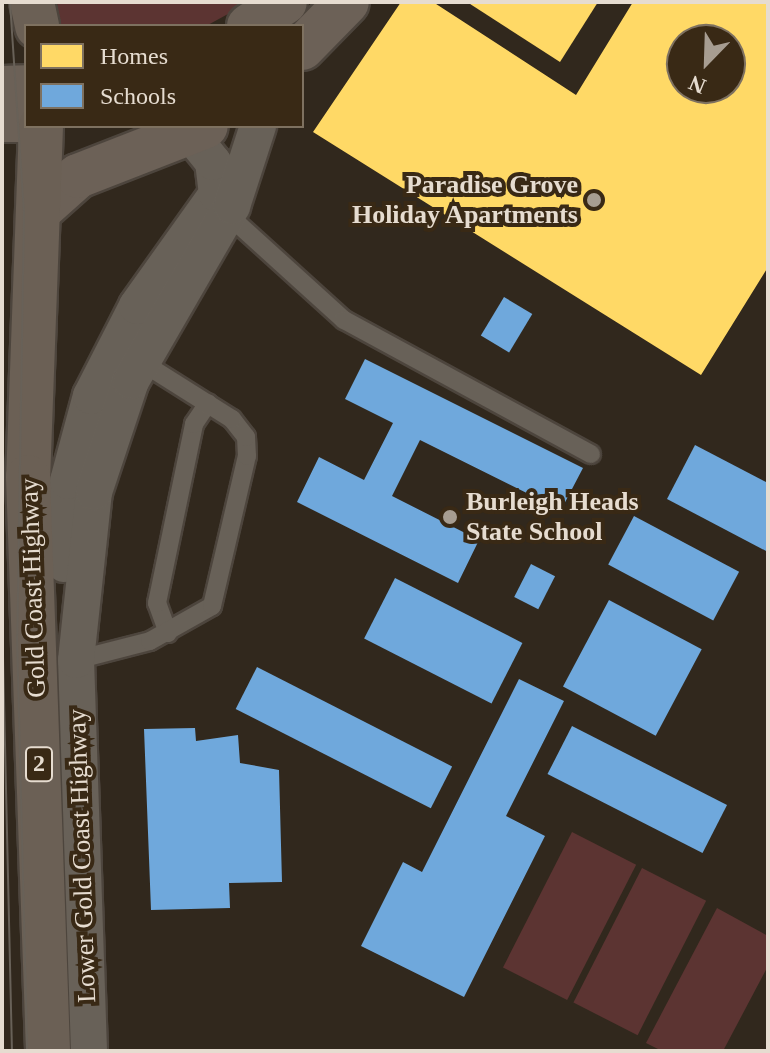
<!DOCTYPE html>
<style>
body{margin:0}
#map{position:relative;width:770px;height:1053px;overflow:hidden;background:#31281d;font-family:"Times New Roman",serif}
div>[style]{position:absolute}
[style*='--x']{left:calc(var(--x)*1px);top:calc(var(--y)*1px);width:calc(var(--w)*1px);rotate:calc(var(--a)*1deg)}
.green>*{inset:0;background:#5c3432;transform-origin:0 0}
.homes>*{inset:0;background:#ffd966}
.schools>*{inset:0;background:#6fa8dc;transform-origin:0 0}
.roads{filter:drop-shadow(2px 0 #4d453d) drop-shadow(-2px 0 #4d453d) drop-shadow(0 2px #4d453d) drop-shadow(0 -2px #4d453d)}
.service>*{height:18px;margin:-9px;padding:0 9px;transform-origin:9px;border-radius:9px;background:#686158}
.minor>*{height:36px;margin:-18px;padding:0 18px;transform-origin:18px;border-radius:18px;background:#686158}
.primary>*{height:44px;margin:-22px;padding:0 22px;transform-origin:22px;border-radius:22px;background:#6c6157}
.trunk>*{height:44px;margin:-22px;padding:0 22px;transform-origin:22px;border-radius:22px;background:#6b6055}
.tram>*{height:2px;margin:-1px;padding:0 1px;transform-origin:1px;border-radius:1px;background:#686158}
.dots>*{width:22px;height:22px;translate:-50% -50%;box-sizing:border-box;border:4px solid #392915;border-radius:50%}
span{translate:-50% -50%;white-space:nowrap;text-align:center;line-height:1.15;-webkit-text-stroke:8px #392915;paint-order:stroke}
.shield-label span{padding:2px 6px;background:#392915;border:2px solid;border-radius:6px;-webkit-text-stroke-width:0}
.shield-label{font-size:24px;color:#e6dcd0;font-weight:700}
.poi-label{font-size:26px;color:#e6dcd0;font-weight:700}
.right{translate:-100% -50%;text-align:right}
.left{translate:0 -50%;text-align:left}
.street-label{font-size:26px;color:#e6dcd0}
.frame{position:absolute;inset:0;border:4px solid #e6dcd0;pointer-events:none}
.legend{position:absolute;left:24px;top:24px;width:280px;height:104px;box-sizing:border-box;background:#392915;border:2px solid #7e7160;margin:0;padding:10px 14px;list-style:none;font-size:24px;color:#e6dcd0}
.legend li{display:flex;align-items:center;gap:16px;height:40px}
.legend b{width:40px;border:2px solid #7e7160}
.north{position:absolute;left:666px;top:24px;width:80px;height:80px;box-sizing:border-box;background:#392915;border:2px solid #7e7160;border-radius:50%;rotate:203deg;font-size:22px;font-weight:700;line-height:32px;text-align:center;color:#e6dcd0}
.north::after{content:'';display:block;margin:auto;width:28px;height:36px;background:#a79d91;clip-path:polygon(50% 0,100% 100%,50% 72%,0 100%)}
</style>
<div id="map">
<div class="green">
<i style="clip-path:polygon(57px 2px,250px 2px,206px 26px,60px 26px)"></i>
<i style="left:572px;top:832px;width:72px;height:152px;rotate:27deg"></i>
<i style="left:642px;top:868px;width:72px;height:151px;rotate:27deg"></i>
<i style="clip-path:polygon(717px 908px,768px 936px,768px 966px,723px 1051px,662px 1051px,646px 1043px)"></i>
</div>
<div class="homes">
<i style="clip-path:polygon(evenodd,401px 2px,433px 2px,576px 95px,633px 2px,768px 2px,768px 267px,701px 375px,313px 132px,401px 2px,682px 40px,730px 40px,730px 88px,682px 88px,682px 40px)"></i>
<i style="clip-path:polygon(467px 2px,598px 2px,560px 62px)"></i>
</div>
<div class="schools">
<i style="left:504px;top:297px;width:33px;height:45px;rotate:31deg"></i>
<i style="clip-path:polygon(365px 359px,583px 468px,561px 510px,420px 440px,392px 496px,479px 540px,458px 583px,297px 502px,319px 457px,364px 480px,393px 423px,345px 399px)"></i>
<i style="clip-path:polygon(695px 445px,768px 483px,768px 552px,667px 499px)"></i>
<i style="left:634px;top:516px;width:119px;height:55px;rotate:28deg"></i>
<i style="left:531px;top:564px;width:27px;height:37px;rotate:27deg"></i>
<i style="left:395px;top:578px;width:143px;height:68px;rotate:27deg"></i>
<i style="left:609px;top:600px;width:105px;height:98px;rotate:28deg"></i>
<i style="left:257px;top:667px;width:219px;height:47px;rotate:27deg"></i>
<i style="clip-path:polygon(519px 679px,564px 701px,506px 816px,545px 836px,464px 997px,361px 946px,403px 862px,422px 872px)"></i>
<i style="left:572px;top:726px;width:174px;height:54px;rotate:27deg"></i>
<i style="clip-path:polygon(195px 728px,196px 741px,238px 735px,240px 763px,279px 770px,282px 882px,229px 883px,230px 908px,151px 910px,144px 729px)"></i>
</div>
<div class="roads">
<div class="service">
<i style="--x:227;--y:214;--w:158;--a:42.2"></i>
<i style="--x:344;--y:320;--w:281;--a:28.5"></i>
<i style="--x:168;--y:633;--w:32;--a:-110"></i>
<i style="--x:157;--y:603;--w:183;--a:-78.3"></i>
<i style="--x:194;--y:424;--w:25;--a:-56"></i>
<i style="--x:76;--y:660;--w:76;--a:-14.4"></i>
<i style="--x:150;--y:641;--w:71;--a:-29.4"></i>
<i style="--x:212;--y:606;--w:154;--a:-76.9"></i>
<i style="--x:247;--y:456;--w:19;--a:-93"></i>
<i style="--x:246;--y:437;--w:23;--a:-128"></i>
<i style="--x:232;--y:419;--w:109;--a:-147.8"></i>
</div>
<div class="minor">
<i style="--x:64;--y:564;--w:83;--a:-87.2"></i>
<i style="--x:68;--y:481;--w:88;--a:-74.9"></i>
<i style="--x:91;--y:396;--w:101;--a:-62.9"></i>
<i style="--x:137;--y:306;--w:138;--a:-54.5"></i>
<i style="--x:217;--y:194;--w:32;--a:-97"></i>
<i style="--x:213;--y:162;--w:46;--a:-128.9"></i>
<i style="--x:89;--y:1051;--w:391;--a:-91.9"></i>
<i style="--x:76;--y:660;--w:169;--a:-83.9"></i>
<i style="--x:94;--y:492;--w:117;--a:-71.6"></i>
<i style="--x:131;--y:381;--w:202;--a:-60"></i>
<i style="--x:232;--y:206;--w:84;--a:-72"></i>
</div>
<div class="primary">
<i style="--x:249;--y:26;--w:43;--a:-33.7"></i>
<i style="--x:302;--y:48;--w:64;--a:-45.6"></i>
<i style="--x:2;--y:88;--w:24;--a:-2"></i>
<i style="--x:2;--y:120;--w:24;--a:0"></i>
<i style="--x:42;--y:208;--w:48;--a:-41.6"></i>
<i style="--x:78;--y:176;--w:137;--a:-21.3"></i>
</div>
<div class="trunk">
<i style="--x:32;--y:2;--w:25;--a:78"></i>
<i style="--x:41;--y:126;--w:351;--a:92.1"></i>
<i style="--x:28;--y:477;--w:574;--a:88"></i>
</div>
</div>
<div class="tram">
<i style="--x:10;--y:2;--w:209;--a:86.2"></i>
<i style="--x:24;--y:211;--w:424;--a:90.9"></i>
<i style="--x:17;--y:635;--w:416;--a:88.6"></i>
<i style="--x:2;--y:612;--w:439;--a:88.7"></i>
</div>
<div class="dots">
<i style="left:594px;top:200px;background:#a79d91"></i>
<i style="left:450px;top:517px;background:#a79d91"></i>
</div>
<div class="shield-label">
<span style="left:39px;top:764px">2</span>
</div>
<div class="poi-label">
<span class="right" style="left:578px;top:200px">Paradise Grove<br>Holiday Apartments</span>
<span class="left" style="left:466px;top:517px">Burleigh Heads<br>State School</span>
</div>
<div class="street-label">
<span style="left:33px;top:588px;rotate:-92deg">Gold Coast Highway</span>
<span style="left:82px;top:856px;rotate:-92deg">Lower Gold Coast Highway</span>
</div>
<div class="frame"></div>
<ul class="legend">
<li><b style="height:22px;background:#ffd966"></b>Homes</li>
<li><b style="height:22px;background:#6fa8dc"></b>Schools</li>
</ul>
<div class="north">N</div>
</div>
